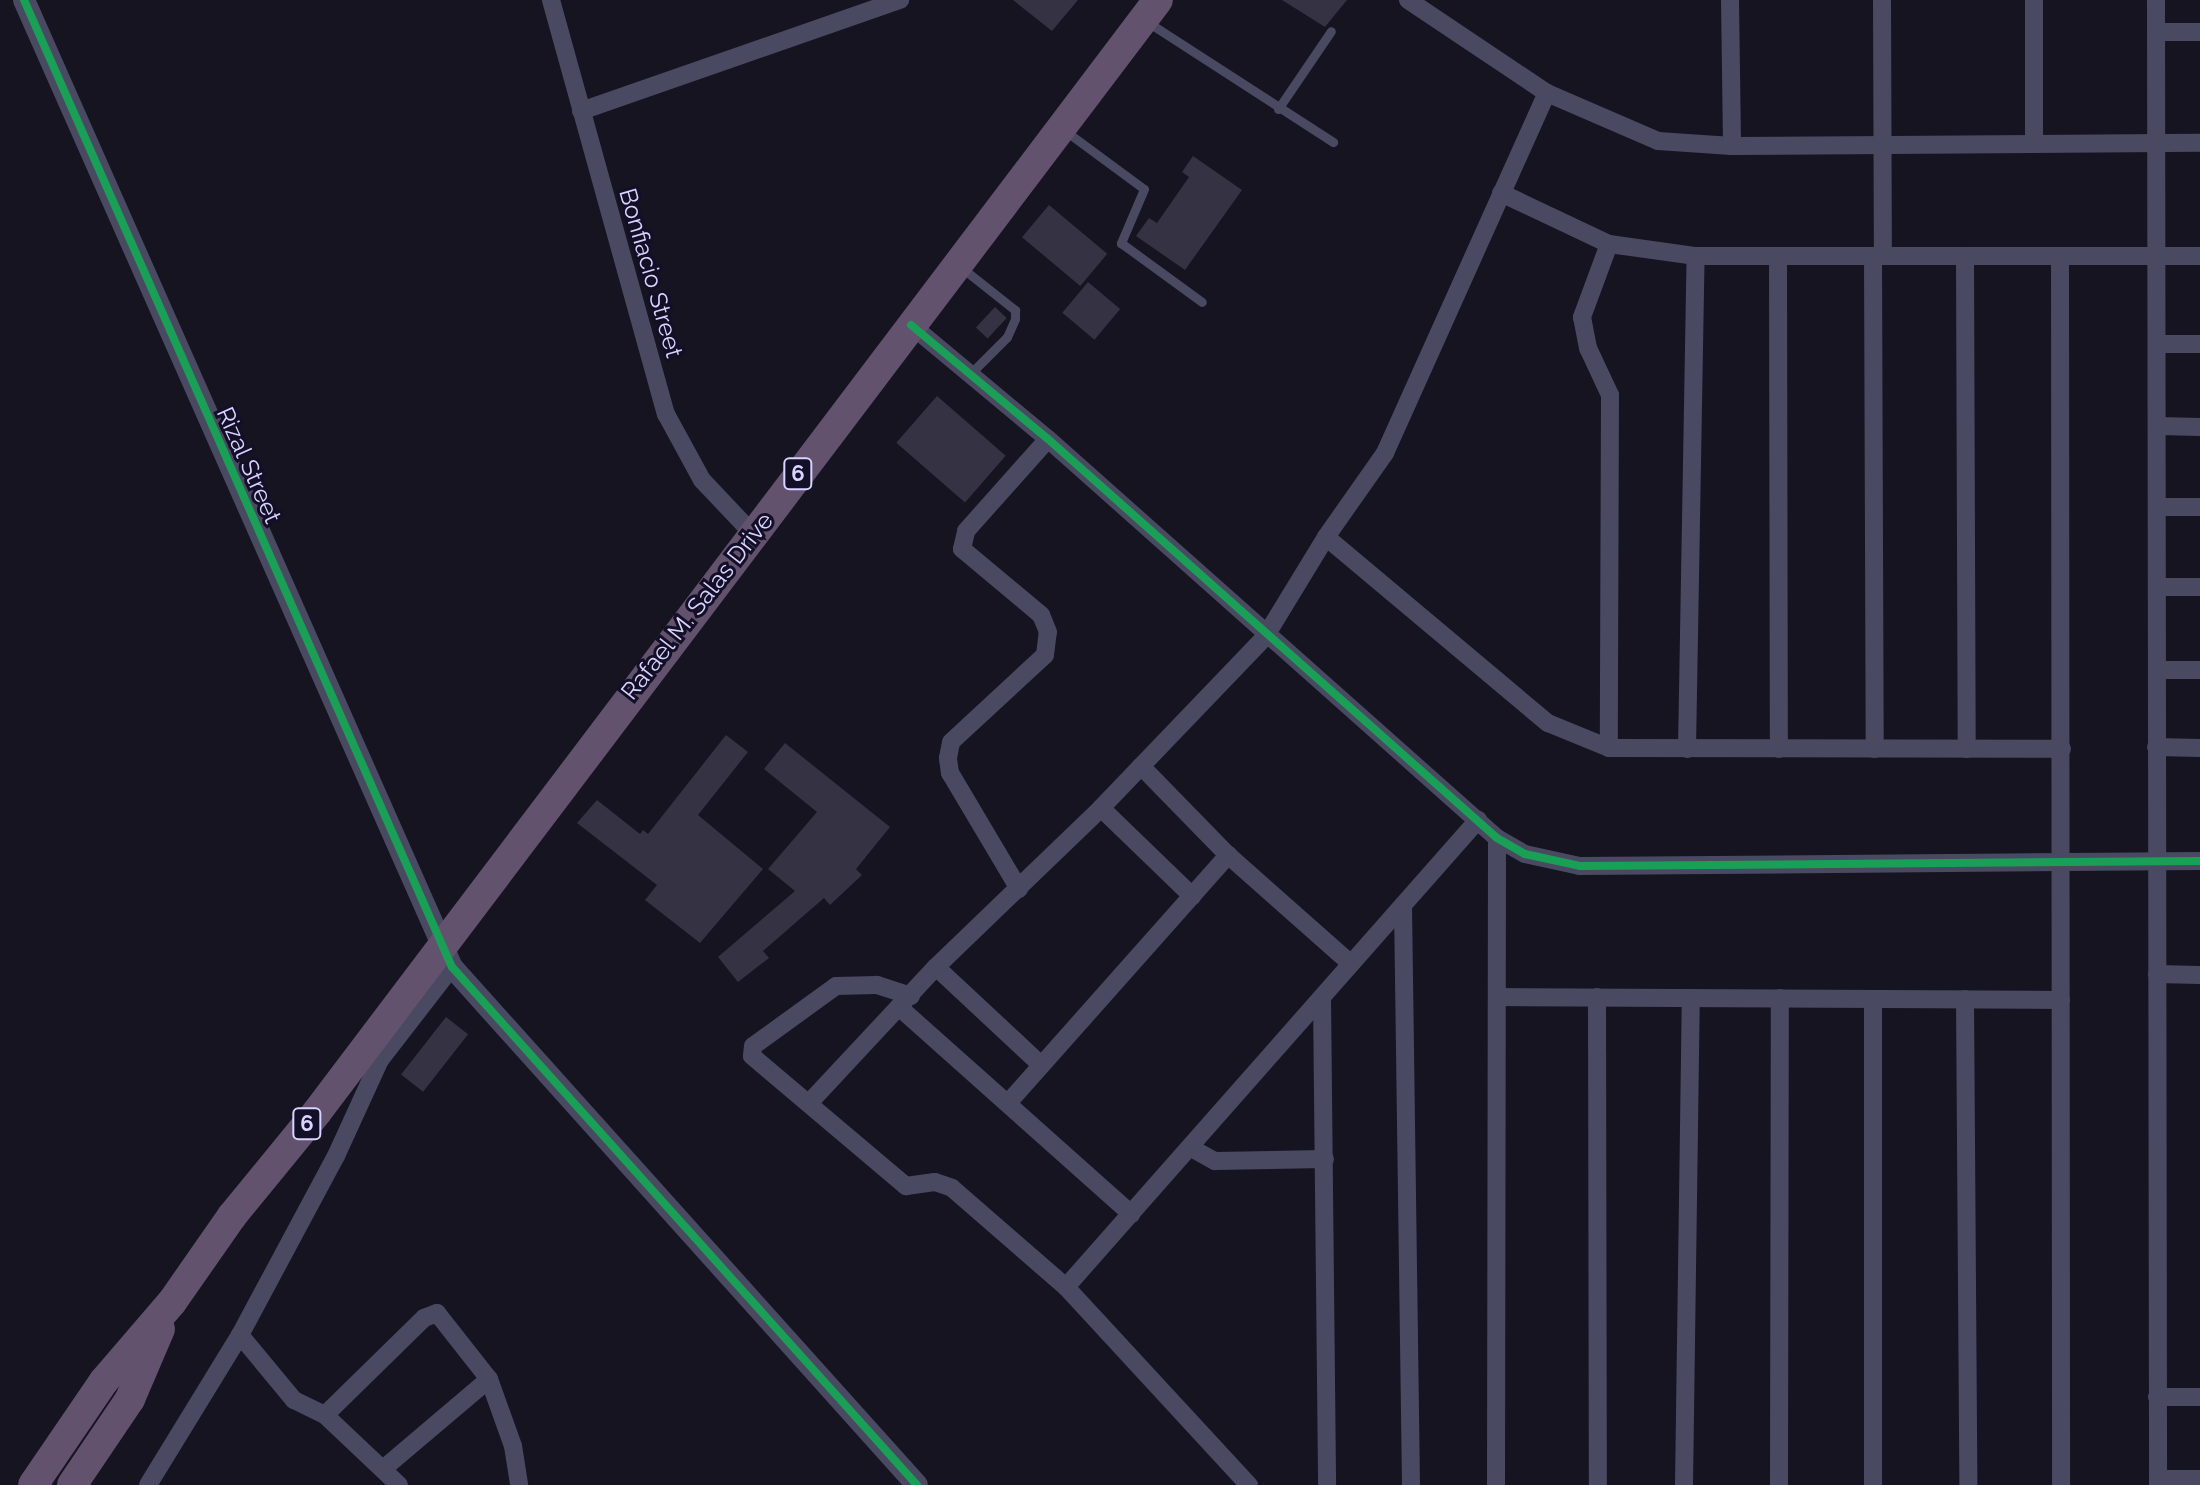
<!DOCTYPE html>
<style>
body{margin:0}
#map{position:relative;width:2200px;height:1485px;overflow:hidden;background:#161421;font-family:Raleway,sans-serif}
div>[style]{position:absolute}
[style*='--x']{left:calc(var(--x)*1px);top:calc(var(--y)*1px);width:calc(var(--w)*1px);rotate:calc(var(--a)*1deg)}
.building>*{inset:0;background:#343243;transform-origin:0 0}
.service>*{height:9px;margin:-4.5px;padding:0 4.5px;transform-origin:4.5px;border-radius:4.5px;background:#4a4962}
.minor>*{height:18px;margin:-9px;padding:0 9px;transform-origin:9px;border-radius:9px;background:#4a4962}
.tertiary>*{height:22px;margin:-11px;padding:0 11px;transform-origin:11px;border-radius:11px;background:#4a4962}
.trunk>*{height:30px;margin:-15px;padding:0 15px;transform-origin:15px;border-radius:15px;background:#62526e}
.cycleway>*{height:8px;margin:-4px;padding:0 4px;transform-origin:4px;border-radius:4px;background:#1a9f57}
span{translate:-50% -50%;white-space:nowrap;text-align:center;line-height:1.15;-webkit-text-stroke:6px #130f26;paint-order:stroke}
.shield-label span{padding:2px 6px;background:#130f26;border:2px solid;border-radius:6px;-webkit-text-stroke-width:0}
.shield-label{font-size:22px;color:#d9d4ff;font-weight:700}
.street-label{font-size:24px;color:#d9d4ff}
</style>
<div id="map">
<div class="building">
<i style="clip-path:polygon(1013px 0,1078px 0,1052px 31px)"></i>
<i style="clip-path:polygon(1282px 0,1347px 0,1325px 27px)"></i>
<i style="clip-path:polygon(1193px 156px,1242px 190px,1185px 270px,1136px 236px,1149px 218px,1157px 223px,1189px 177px,1182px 172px)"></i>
<i style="left:1049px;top:205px;width:76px;height:42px;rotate:40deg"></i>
<i style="left:1088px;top:282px;width:42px;height:40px;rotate:40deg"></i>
<i style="left:995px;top:307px;width:16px;height:28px;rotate:43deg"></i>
<i style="left:937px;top:396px;width:91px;height:62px;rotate:41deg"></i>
<i style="clip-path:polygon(726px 735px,748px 752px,698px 815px,763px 869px,700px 943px,645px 900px,657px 885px,577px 823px,597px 800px,640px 834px,643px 830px,648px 834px)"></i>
<i style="clip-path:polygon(785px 743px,890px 827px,856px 869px,862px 875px,830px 905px,824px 898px,763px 951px,769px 958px,738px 982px,718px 957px,795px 891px,768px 869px,817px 812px,764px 769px)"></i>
<i style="left:446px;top:1017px;width:28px;height:73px;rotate:38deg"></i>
</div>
<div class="service">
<i style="--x:1146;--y:21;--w:223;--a:32.9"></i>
<i style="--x:1278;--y:109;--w:94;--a:-55.8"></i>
<i style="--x:1064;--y:130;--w:99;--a:36.4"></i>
<i style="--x:1144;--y:189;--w:59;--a:113.1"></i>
<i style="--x:1121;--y:243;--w:100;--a:36.1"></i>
<i style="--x:962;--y:268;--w:68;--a:38.4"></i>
<i style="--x:1015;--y:310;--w:9;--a:90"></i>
<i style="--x:1015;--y:319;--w:20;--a:114"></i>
<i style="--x:1007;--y:337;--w:52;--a:135"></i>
</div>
<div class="minor">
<i style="--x:551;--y:0;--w:430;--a:74.5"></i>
<i style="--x:666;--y:414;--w:75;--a:61.4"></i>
<i style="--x:702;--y:480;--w:74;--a:46.6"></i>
<i style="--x:1408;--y:0;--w:167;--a:33.8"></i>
<i style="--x:1547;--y:93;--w:121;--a:23.4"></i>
<i style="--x:1658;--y:141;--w:74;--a:3.9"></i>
<i style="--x:1732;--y:146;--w:468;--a:-0.4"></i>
<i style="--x:1730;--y:0;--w:146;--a:89.2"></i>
<i style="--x:1882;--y:0;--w:256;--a:89.8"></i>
<i style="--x:2034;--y:0;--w:144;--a:90"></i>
<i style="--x:2156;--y:0;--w:1485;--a:89.92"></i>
<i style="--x:2156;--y:32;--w:44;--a:0"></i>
<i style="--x:581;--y:111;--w:338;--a:-19.2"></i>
<i style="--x:1501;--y:193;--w:119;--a:25.3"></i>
<i style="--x:1609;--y:244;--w:88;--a:7.9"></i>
<i style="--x:1696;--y:256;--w:504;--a:0"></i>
<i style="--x:1609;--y:244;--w:78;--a:110.3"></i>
<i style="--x:1582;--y:317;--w:32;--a:79"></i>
<i style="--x:1588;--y:348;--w:52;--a:64.9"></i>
<i style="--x:1610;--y:395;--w:353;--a:90.2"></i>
<i style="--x:1778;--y:256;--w:493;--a:89.9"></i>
<i style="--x:1873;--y:256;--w:493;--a:89.8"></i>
<i style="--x:1965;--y:256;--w:493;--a:89.8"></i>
<i style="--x:2060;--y:256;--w:1229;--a:89.95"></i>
<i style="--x:911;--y:325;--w:178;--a:39.8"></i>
<i style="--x:1048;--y:439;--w:601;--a:41.63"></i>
<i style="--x:1497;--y:838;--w:32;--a:30"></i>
<i style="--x:1525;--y:854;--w:56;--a:12.3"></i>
<i style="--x:1580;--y:866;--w:620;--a:-0.46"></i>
<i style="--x:2159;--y:344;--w:41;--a:0"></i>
<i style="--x:2159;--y:426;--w:41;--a:1.4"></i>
<i style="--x:2158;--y:507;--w:42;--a:0"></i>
<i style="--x:1326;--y:537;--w:290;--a:40"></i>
<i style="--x:1548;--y:723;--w:66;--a:22.3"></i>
<i style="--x:1609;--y:748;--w:453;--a:0.1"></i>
<i style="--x:2158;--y:587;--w:42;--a:0"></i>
<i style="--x:2158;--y:670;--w:42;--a:0"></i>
<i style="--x:2156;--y:747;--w:44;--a:1.3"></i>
<i style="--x:1687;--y:749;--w:493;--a:-89"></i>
<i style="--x:1141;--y:766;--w:124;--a:45.7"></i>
<i style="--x:1228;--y:855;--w:164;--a:41.5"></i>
<i style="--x:1101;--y:808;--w:127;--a:44"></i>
<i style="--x:1019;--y:889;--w:135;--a:-120.7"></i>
<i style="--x:950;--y:773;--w:15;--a:-98"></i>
<i style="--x:948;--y:758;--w:16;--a:-79"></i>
<i style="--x:951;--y:742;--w:128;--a:-42.8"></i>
<i style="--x:1045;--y:655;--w:23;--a:-83"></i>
<i style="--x:1048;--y:632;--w:18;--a:-112"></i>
<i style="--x:1041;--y:615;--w:103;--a:-140.1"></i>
<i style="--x:962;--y:549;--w:18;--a:-77"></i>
<i style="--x:966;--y:531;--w:123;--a:-48.3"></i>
<i style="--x:1403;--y:905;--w:580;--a:89.21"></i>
<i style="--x:936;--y:967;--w:144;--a:43"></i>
<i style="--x:2157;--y:974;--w:43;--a:1.3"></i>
<i style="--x:911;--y:996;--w:36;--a:-162"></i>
<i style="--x:877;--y:985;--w:41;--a:178.6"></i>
<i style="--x:836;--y:986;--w:102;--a:144.1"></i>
<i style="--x:753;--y:1046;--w:10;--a:96"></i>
<i style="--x:752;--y:1056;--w:202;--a:40.2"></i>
<i style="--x:906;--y:1186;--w:29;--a:-8"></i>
<i style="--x:935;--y:1182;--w:18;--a:19"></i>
<i style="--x:952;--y:1188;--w:151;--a:41"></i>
<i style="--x:1066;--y:1287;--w:270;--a:47.3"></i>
<i style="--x:1497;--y:997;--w:564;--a:0.3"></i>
<i style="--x:1597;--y:997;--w:488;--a:89.9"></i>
<i style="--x:1322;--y:998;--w:487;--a:89.4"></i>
<i style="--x:1873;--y:999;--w:486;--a:90"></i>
<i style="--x:1965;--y:999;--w:486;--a:89.6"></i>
<i style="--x:900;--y:1008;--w:310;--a:41.7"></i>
<i style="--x:810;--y:1102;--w:185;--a:-47"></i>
<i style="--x:936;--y:967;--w:229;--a:-43.9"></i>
<i style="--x:1101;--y:808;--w:237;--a:-46.2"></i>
<i style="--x:1265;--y:637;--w:117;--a:-58.6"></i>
<i style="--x:1326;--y:537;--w:103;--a:-54.9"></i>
<i style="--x:1385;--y:453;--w:395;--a:-65.8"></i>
<i style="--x:1008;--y:1103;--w:332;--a:-48.4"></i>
<i style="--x:1193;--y:1149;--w:25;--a:29"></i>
<i style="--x:1215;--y:1161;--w:110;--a:-1"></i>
<i style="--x:1066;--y:1287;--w:623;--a:-48.58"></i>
<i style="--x:240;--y:1335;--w:85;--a:50.3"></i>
<i style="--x:294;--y:1400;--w:34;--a:26"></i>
<i style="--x:2157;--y:1397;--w:43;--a:0"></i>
<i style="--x:383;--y:1469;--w:139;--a:-40.3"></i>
<i style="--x:2158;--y:1479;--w:42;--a:0"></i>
<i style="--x:148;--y:1485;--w:176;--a:-58.5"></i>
<i style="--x:240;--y:1335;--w:203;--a:-61.8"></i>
<i style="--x:336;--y:1156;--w:106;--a:-65.4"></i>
<i style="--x:380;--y:1060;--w:118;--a:-52.3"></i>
<i style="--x:399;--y:1485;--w:102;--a:-136.6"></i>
<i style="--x:325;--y:1415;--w:139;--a:-44.4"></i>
<i style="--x:424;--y:1318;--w:14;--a:-21"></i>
<i style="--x:437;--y:1313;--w:84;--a:51.8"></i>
<i style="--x:489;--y:1379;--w:71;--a:70.3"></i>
<i style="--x:513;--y:1446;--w:39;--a:81"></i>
<i style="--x:1496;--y:1485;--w:647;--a:-89.91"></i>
<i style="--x:1684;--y:1485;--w:487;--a:-89.2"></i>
<i style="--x:1779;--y:1485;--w:487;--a:-89.9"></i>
</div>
<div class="tertiary">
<i style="--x:24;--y:0;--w:1057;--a:66.13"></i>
<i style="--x:452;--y:967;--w:696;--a:48.09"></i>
</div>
<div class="trunk">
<i style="--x:33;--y:1485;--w:126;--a:-55.7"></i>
<i style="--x:104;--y:1381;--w:104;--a:-49.3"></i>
<i style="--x:172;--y:1302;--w:105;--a:-55.1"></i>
<i style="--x:232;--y:1216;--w:134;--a:-50.7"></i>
<i style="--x:317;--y:1112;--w:1394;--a:-52.9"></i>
<i style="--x:72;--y:1485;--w:104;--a:-56"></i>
<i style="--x:130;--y:1399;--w:76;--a:-66.8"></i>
</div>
<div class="cycleway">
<i style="--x:24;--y:0;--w:1057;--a:66.13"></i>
<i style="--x:452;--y:967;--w:696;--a:48.09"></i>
<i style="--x:911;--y:325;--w:178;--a:39.8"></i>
<i style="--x:1048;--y:439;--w:601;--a:41.63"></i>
<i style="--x:1497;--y:838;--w:32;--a:30"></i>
<i style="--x:1525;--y:854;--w:56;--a:12.3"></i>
<i style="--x:1580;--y:866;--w:620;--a:-0.46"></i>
</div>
<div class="shield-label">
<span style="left:798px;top:474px">6</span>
<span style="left:307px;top:1124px">6</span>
</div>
<div class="street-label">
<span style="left:651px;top:273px;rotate:74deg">Bonfiacio Street</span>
<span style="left:249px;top:465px;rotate:66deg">Rizal Street</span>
<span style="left:697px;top:606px;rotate:-52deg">Rafael M. Salas Drive</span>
</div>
</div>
